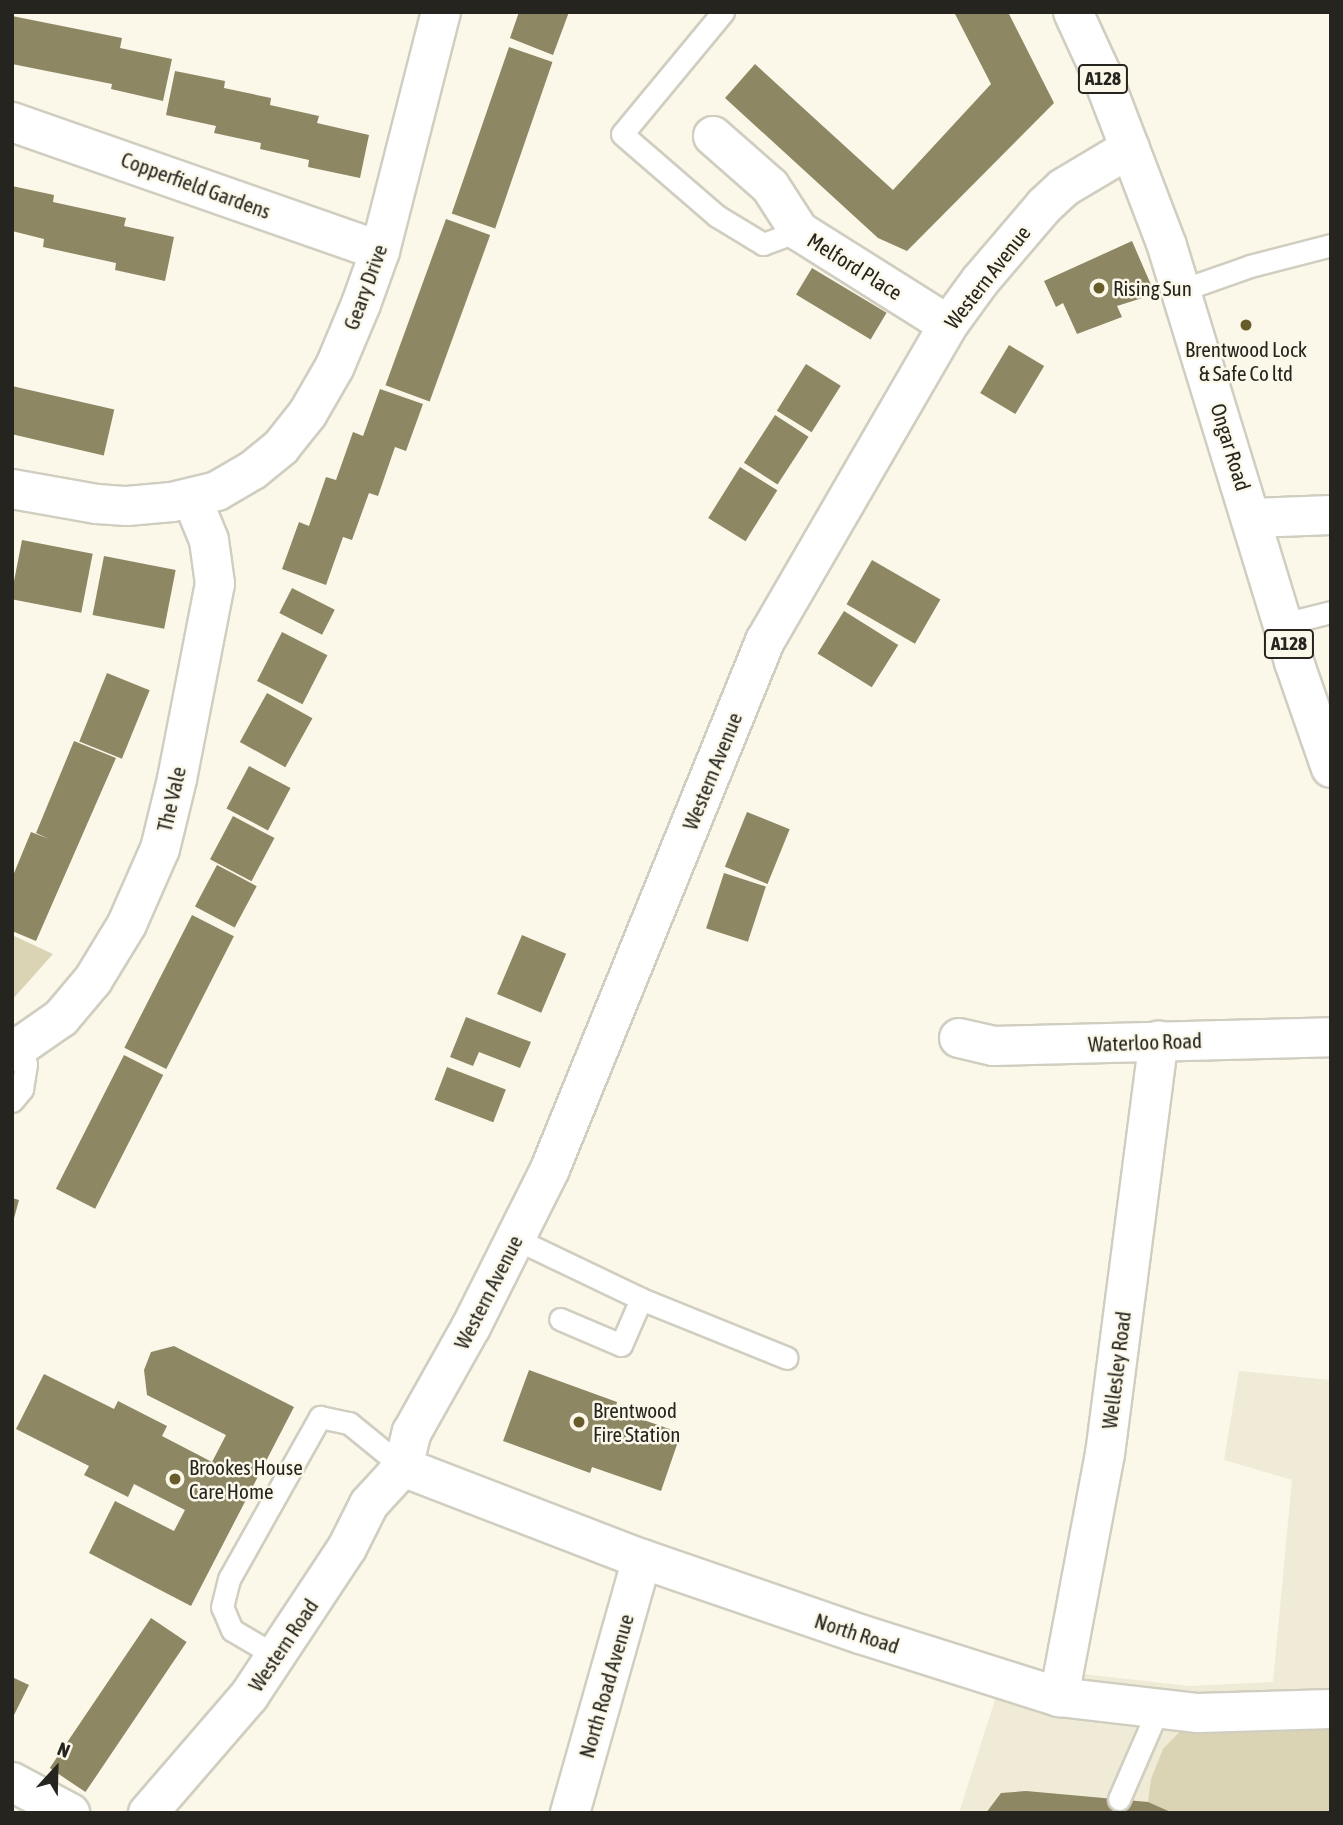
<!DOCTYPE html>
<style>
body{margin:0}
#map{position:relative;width:1343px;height:1825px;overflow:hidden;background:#fbf8ea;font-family:"Asap Condensed",sans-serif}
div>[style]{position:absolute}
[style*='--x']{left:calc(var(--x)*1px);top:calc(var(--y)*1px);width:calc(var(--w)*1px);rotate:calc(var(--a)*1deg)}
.built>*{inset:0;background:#efebd6}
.green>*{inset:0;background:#dad4b5}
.building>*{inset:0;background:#8e8763;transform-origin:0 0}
.roads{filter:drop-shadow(2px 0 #d0cec0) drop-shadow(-2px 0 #d0cec0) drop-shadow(0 2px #d0cec0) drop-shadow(0 -2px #d0cec0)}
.lane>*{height:21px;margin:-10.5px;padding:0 10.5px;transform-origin:10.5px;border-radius:10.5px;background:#fff}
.street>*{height:38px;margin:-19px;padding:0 19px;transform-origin:19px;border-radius:19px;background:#fff}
.secondary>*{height:38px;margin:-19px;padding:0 19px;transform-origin:19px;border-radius:19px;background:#fff}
.primary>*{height:38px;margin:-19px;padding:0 19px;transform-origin:19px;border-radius:19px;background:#fff}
.dots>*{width:19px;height:19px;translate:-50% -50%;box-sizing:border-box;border:4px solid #fbf8ea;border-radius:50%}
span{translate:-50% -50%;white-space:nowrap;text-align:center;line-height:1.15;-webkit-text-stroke:5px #fbf8ea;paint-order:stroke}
.shield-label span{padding:2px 5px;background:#fbf8ea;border:2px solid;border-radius:5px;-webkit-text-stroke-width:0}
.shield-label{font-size:19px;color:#25241f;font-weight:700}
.street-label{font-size:21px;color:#25241f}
.poi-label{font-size:21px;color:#25241f}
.left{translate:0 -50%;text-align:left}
.frame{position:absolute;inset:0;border:14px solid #25241f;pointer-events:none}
.north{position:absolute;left:21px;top:1734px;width:70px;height:70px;-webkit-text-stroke:5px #fbf8ea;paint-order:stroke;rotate:22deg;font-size:19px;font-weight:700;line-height:28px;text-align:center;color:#25241f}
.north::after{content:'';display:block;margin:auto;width:24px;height:32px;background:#25241f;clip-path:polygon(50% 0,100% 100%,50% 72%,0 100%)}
</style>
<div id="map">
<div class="built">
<i style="clip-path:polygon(1239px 1371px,1331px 1380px,1331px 1813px,959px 1813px,1006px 1665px,1189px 1686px,1273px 1682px,1292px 1480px,1224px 1460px)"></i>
</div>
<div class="green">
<i style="clip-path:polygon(12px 935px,53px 954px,12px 1000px)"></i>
<i style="clip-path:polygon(1331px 1708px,1331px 1813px,1172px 1813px,1148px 1802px,1151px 1779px,1163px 1749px,1198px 1713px)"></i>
</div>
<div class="building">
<i style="clip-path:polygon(519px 12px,569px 12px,553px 55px,510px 38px)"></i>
<i style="clip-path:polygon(954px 12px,1008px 12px,1054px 103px,907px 251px,878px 238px,725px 98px,755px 64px,893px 190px,991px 84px)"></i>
<i style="clip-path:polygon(12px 16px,122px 38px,120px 48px,172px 59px,163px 101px,111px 89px,112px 84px,12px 64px)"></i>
<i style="left:509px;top:47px;width:46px;height:176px;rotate:19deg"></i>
<i style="clip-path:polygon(175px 71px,225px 81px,224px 88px,271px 98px,270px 105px,319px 116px,317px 123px,369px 135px,360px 178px,308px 167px,309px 160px,260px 149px,261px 143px,214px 133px,216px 126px,166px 115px)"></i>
<i style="clip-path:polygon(12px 186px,54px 195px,53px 202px,126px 218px,124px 226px,174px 237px,165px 281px,115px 270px,116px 263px,43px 247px,44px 239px,12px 231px)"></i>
<i style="left:446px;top:219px;width:47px;height:177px;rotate:20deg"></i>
<i style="clip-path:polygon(1132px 241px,1155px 294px,1117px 306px,1122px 317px,1077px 334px,1063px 303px,1056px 307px,1044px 281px)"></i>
<i style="left:812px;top:268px;width:87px;height:31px;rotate:31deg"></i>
<i style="left:1009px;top:345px;width:41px;height:56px;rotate:31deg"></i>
<i style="left:806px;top:364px;width:41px;height:55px;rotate:32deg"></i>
<i style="left:12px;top:386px;width:105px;height:47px;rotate:13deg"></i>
<i style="clip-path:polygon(380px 389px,423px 404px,406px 451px,395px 447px,378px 496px,369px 493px,352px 540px,343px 537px,326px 585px,282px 569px,299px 522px,309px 526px,326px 477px,336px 480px,353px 432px,363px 436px)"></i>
<i style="left:775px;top:415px;width:40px;height:57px;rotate:33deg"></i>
<i style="left:740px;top:467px;width:44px;height:60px;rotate:32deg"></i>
<i style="left:22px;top:540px;width:72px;height:60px;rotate:11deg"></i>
<i style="left:104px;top:556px;width:73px;height:60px;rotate:11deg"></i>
<i style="left:872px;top:560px;width:79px;height:51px;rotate:30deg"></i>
<i style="left:292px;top:588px;width:48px;height:28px;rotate:27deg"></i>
<i style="left:844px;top:611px;width:64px;height:50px;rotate:32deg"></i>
<i style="left:282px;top:632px;width:51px;height:55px;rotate:27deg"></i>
<i style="left:107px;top:673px;width:46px;height:74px;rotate:22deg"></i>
<i style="left:267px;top:693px;width:52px;height:56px;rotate:29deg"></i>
<i style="clip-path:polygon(74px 741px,116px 758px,36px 941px,12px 931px,12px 878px,31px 832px,49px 839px,36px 833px)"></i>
<i style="left:249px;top:766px;width:47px;height:48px;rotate:28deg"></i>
<i style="left:747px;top:812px;width:46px;height:59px;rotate:22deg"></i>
<i style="left:233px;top:816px;width:47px;height:49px;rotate:28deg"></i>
<i style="left:217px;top:865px;width:45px;height:47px;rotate:28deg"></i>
<i style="left:724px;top:873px;width:44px;height:58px;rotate:18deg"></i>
<i style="left:192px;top:915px;width:47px;height:149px;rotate:27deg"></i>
<i style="left:522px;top:935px;width:48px;height:64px;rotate:23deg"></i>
<i style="clip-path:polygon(466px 1017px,531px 1042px,520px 1068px,479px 1052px,473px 1066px,450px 1057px)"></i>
<i style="left:124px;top:1055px;width:44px;height:150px;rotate:27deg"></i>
<i style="left:447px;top:1067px;width:63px;height:35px;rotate:21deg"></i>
<i style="clip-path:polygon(12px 1198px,19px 1200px,13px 1222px,12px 1222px)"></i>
<i style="clip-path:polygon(174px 1346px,294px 1407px,191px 1606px,89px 1553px,115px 1501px,174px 1531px,185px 1510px,134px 1484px,128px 1497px,84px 1475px,89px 1466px,16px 1429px,44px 1374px,114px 1409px,118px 1401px,167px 1426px,162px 1436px,212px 1462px,226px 1435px,147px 1395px,144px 1370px,151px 1352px)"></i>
<i style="clip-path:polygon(529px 1370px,617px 1402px,615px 1410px,681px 1433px,661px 1491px,592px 1467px,590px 1473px,503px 1441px)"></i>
<i style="left:151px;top:1618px;width:43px;height:181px;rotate:34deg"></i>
<i style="clip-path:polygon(12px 1677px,29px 1685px,12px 1719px)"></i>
<i style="clip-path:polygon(1026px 1791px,1148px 1802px,1173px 1813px,986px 1813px,1001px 1793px)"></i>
</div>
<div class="roads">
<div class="lane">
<i style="--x:723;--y:12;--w:158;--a:129.6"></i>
<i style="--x:622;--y:134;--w:125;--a:40.8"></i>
<i style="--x:717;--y:216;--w:54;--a:31.3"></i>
<i style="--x:763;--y:244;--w:38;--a:-20"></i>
<i style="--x:1182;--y:290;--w:72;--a:-19.4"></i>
<i style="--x:1250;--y:266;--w:84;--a:-14.5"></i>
<i style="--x:1283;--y:624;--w:49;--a:-14"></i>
<i style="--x:12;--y:1101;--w:16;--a:-50"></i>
<i style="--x:22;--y:1089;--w:25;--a:-81"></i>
<i style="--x:26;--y:1064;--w:16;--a:-108"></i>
<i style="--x:516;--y:1239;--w:139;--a:25.6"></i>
<i style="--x:641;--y:1299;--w:50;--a:113.5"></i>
<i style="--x:621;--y:1345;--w:66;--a:-156.9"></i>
<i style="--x:641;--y:1299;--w:157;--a:22"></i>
<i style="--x:278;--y:1657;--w:53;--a:-149.6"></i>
<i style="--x:232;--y:1630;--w:25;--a:-113"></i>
<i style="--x:222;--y:1607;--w:29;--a:-76"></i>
<i style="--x:229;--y:1579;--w:186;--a:-60.7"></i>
<i style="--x:320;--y:1417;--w:30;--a:12"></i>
<i style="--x:349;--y:1423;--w:70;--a:39.2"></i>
<i style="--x:1119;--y:1799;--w:100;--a:-66.5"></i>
</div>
<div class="street">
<i style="--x:12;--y:122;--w:390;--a:19.3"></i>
<i style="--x:713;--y:136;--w:76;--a:41.3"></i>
<i style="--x:770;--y:186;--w:54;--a:57.2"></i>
<i style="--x:799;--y:231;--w:176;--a:32.2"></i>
<i style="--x:12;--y:489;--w:86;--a:10"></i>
<i style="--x:97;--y:504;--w:30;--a:4"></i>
<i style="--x:127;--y:506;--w:45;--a:-5.1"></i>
<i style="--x:172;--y:502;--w:46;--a:-13.7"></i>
<i style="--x:217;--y:491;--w:42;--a:-30.3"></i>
<i style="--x:253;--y:470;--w:36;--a:-39"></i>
<i style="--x:281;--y:447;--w:43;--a:-51.5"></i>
<i style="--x:308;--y:413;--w:54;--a:-60.1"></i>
<i style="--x:335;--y:366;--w:67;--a:-67.2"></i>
<i style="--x:361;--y:304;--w:56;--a:-70.3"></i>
<i style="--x:380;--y:251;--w:247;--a:-75.7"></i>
<i style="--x:1253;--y:518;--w:78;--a:-2.2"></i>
<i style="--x:959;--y:1038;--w:35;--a:13"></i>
<i style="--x:993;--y:1046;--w:338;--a:-1.5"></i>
<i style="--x:12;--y:1052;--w:60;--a:-34.8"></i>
<i style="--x:61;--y:1018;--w:50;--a:-49.9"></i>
<i style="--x:93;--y:980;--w:66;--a:-58.7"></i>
<i style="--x:127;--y:924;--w:82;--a:-66.3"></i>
<i style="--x:160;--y:849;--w:72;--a:-76.3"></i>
<i style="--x:177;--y:779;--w:199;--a:-79"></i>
<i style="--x:215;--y:584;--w:44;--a:-97.8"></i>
<i style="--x:209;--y:540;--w:44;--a:-112.5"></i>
<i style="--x:403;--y:1467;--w:256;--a:21.1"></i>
<i style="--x:642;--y:1559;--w:231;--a:19"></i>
<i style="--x:860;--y:1634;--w:209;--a:17.6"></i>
<i style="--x:1059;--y:1697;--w:140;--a:6.6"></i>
<i style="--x:1198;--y:1713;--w:133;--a:-1.7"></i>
<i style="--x:1059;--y:1697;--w:247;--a:-79.3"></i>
<i style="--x:1105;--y:1454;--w:417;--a:-82.6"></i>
<i style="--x:12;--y:1782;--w:66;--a:28.1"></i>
<i style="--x:570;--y:1813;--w:264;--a:-74.2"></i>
</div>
<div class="secondary">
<i style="--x:148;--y:1813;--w:155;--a:-49.2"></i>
<i style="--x:249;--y:1696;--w:178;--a:-56.5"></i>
<i style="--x:347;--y:1548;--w:49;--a:-63.4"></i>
<i style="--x:369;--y:1504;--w:50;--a:-47.4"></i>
<i style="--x:403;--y:1467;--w:36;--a:-76"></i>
<i style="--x:412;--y:1432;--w:120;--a:-60.7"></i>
<i style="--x:471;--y:1327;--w:177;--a:-63.4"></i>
<i style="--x:550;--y:1169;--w:570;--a:-67.84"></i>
<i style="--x:765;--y:641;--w:365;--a:-59.9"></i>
<i style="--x:948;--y:325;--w:54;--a:-54"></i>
<i style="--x:980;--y:281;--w:99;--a:-49.5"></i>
<i style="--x:1044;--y:206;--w:26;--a:-43"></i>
<i style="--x:1063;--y:188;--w:78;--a:-30.8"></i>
</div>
<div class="primary">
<i style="--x:1073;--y:12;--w:67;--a:65.3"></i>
<i style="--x:1101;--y:73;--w:185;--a:69.1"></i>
<i style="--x:1167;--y:246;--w:435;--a:73"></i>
<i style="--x:1294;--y:662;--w:112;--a:70.8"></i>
</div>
</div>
<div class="dots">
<i style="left:1099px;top:288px;background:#685d2a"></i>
<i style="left:1246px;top:325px;background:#685d2a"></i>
<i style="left:579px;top:1422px;background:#685d2a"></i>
<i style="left:175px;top:1479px;background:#685d2a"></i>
</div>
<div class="shield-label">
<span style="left:1103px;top:79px">A128</span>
<span style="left:1289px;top:644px">A128</span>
</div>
<div class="street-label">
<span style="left:196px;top:185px;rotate:20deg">Copperfield Gardens</span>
<span style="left:855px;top:266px;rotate:32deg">Melford Place</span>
<span style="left:987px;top:277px;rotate:-52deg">Western Avenue</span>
<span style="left:365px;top:287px;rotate:-70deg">Geary Drive</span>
<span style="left:1231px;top:447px;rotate:73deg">Ongar Road</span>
<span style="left:712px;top:771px;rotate:-68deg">Western Avenue</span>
<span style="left:171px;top:799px;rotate:-77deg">The Vale</span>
<span style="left:1145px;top:1042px;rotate:-2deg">Waterloo Road</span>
<span style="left:488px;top:1292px;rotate:-63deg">Western Avenue</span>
<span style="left:1116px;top:1370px;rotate:-83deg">Wellesley Road</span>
<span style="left:857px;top:1633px;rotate:18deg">North Road</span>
<span style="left:283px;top:1645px;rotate:-56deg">Western Road</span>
<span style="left:606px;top:1686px;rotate:-74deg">North Road Avenue</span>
</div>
<div class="poi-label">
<span class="left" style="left:1113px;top:288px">Rising Sun</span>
<span style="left:1246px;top:361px">Brentwood Lock<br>&amp; Safe Co ltd</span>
<span class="left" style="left:593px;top:1422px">Brentwood<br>Fire Station</span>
<span class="left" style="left:189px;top:1479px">Brookes House<br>Care Home</span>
</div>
<div class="frame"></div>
<div class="north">N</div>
</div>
